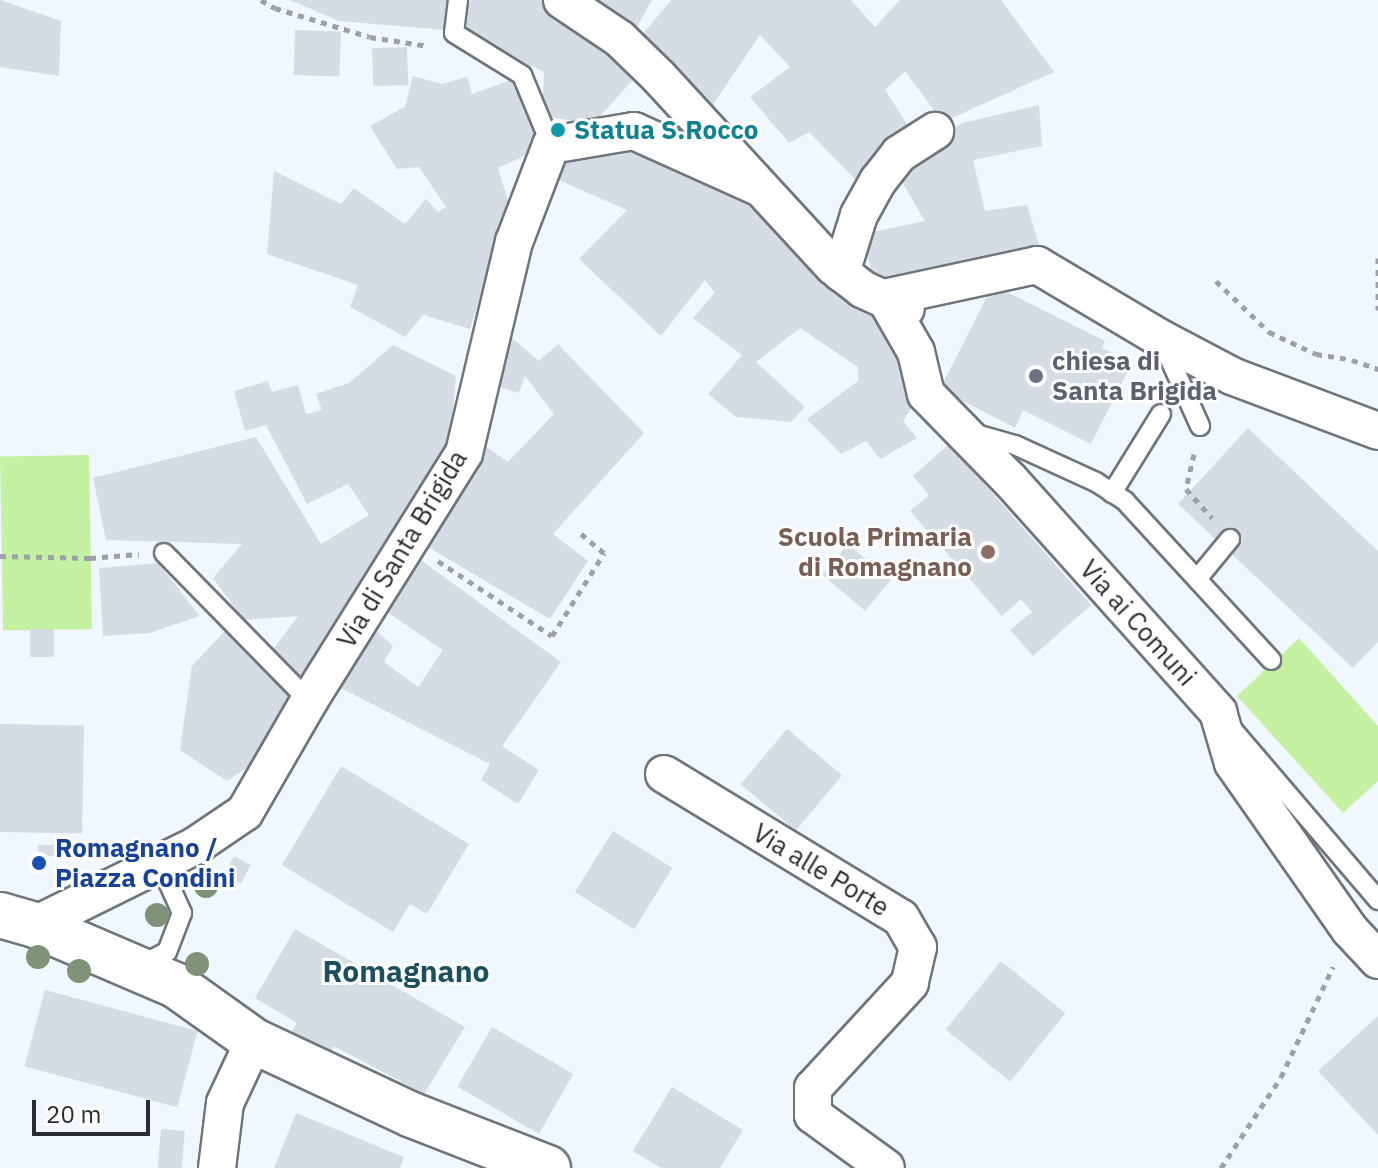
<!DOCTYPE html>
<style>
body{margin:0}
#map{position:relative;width:1378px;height:1168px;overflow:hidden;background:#f0f7ff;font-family:"IBM Plex Sans",sans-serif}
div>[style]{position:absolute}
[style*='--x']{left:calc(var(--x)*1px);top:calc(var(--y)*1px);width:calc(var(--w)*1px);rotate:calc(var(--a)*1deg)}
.green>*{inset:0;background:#c5f1a3;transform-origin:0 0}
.building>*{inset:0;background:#d6dce4;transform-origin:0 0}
.path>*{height:5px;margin-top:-2.5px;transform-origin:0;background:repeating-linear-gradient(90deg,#9da1a7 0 6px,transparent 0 12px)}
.roads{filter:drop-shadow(2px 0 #6f757c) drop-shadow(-2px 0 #6f757c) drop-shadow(0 2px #6f757c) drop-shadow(0 -2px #6f757c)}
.lane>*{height:18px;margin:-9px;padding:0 9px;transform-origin:9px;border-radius:9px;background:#fff}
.street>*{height:36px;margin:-18px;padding:0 18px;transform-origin:18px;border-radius:18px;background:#fff}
.secondary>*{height:44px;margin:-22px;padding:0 22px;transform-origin:22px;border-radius:22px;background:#fff}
.trees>*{width:24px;height:24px;margin:-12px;border-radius:50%;background:#809277}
.dots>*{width:22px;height:22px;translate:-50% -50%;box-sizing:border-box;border:4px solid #fff;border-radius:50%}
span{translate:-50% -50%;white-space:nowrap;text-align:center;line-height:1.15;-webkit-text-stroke:6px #fff;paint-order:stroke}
.culture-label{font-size:26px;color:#0d838f;font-weight:700}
.left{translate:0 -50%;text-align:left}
.worship-label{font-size:26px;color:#5b616d;font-weight:700}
.education-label{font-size:26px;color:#785e54;font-weight:700}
.right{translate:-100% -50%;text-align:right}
.street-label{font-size:26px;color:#2a2c2f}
.transit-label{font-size:26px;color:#164399;font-weight:700}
.quarter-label{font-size:30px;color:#1a505e;font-weight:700}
.scale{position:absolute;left:32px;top:1100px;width:118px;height:36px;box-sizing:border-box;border:4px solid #2a2c2f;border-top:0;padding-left:10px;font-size:24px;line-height:28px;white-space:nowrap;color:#2a2c2f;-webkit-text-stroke:6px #fff;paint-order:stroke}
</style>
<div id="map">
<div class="green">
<i style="left:89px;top:455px;width:174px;height:89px;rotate:89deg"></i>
<i style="clip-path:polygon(1299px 638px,1378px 726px,1378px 781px,1343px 813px,1237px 696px)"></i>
</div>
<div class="building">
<i style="clip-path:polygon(0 0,61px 21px,59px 76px,0 67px)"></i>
<i style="clip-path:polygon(290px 0,448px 0,446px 30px,339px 21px)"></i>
<i style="clip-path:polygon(469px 0,551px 0,638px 74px,593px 124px,542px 116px,544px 72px,463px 34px)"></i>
<i style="clip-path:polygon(585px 0,652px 0,631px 37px)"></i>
<i style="clip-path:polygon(671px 0,851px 0,875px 27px,900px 0,1001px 0,1054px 72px,943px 122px,905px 71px,885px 90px,912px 132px,858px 182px,809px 132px,789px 143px,750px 97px,790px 67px,760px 35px,712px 106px,637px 41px)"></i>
<i style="left:295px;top:30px;width:46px;height:45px;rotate:2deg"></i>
<i style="left:407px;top:47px;width:38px;height:35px;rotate:88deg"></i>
<i style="clip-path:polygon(413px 76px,442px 84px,467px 77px,472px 94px,516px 78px,542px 148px,498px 168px,509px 204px,470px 329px,423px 315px,405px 337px,350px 307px,358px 285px,267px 254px,274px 171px,341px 204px,354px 188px,405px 224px,426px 199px,438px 212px,446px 207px,419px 167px,397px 169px,370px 126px,405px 107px)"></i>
<i style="clip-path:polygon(1039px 105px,1042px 146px,973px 160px,985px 211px,1027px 205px,1042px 254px,875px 288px,863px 234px,925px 221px,893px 167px,962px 123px)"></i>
<i style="clip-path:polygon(630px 136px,727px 181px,816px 273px,869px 310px,907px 353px,920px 395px,903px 421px,917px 438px,880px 459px,866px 441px,841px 454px,807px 419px,858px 381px,858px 367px,800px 328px,756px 362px,805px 407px,791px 422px,736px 417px,708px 394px,742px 355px,693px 318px,715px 293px,705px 280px,661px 336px,579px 259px,627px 210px,552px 177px,572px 144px)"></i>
<i style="clip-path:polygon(993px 285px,1105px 341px,1102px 348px,1132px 363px,1091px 444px,1023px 410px,1015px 428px,940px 389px)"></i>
<i style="clip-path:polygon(500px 328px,539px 361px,558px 344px,644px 433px,553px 534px,588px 561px,550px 619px,421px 543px,482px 444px,508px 462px,554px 414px,525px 376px,519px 393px,486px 383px)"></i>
<i style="clip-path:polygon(393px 345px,456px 376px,450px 448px,310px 683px,271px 652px,298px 616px,244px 620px,213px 578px,242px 544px,106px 540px,93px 478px,256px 437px,321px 544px,369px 515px,348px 484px,307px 504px,266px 425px,245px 431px,234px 391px,268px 381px,272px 392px,298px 385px,306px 414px,322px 410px,316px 394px,349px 383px)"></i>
<i style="clip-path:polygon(1248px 428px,1378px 551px,1378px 642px,1353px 668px,1178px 504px)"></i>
<i style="clip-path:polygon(949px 444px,1091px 605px,1033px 656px,1010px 630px,1032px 612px,1021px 599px,1002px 616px,910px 511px,929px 495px,913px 476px)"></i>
<i style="left:848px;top:544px;width:56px;height:40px;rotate:40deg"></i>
<i style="clip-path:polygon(414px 555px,561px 662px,502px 746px,539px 770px,518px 804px,481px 780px,490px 764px,331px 683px,372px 627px,393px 646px,384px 662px,418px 687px,443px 650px,378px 606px)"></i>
<i style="clip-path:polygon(158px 563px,200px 616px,149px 633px,103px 636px,99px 568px)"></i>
<i style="left:30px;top:629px;width:24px;height:28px"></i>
<i style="clip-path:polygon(226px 630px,296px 704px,265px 756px,227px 781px,180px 750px,192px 666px)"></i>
<i style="left:0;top:724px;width:84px;height:108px;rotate:1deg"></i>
<i style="left:787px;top:729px;width:72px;height:72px;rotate:40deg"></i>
<i style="clip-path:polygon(341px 766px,469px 844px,427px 914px,410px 904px,393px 932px,282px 865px)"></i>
<i style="left:613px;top:831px;width:70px;height:72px;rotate:32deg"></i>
<i style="left:38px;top:845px;width:23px;height:11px"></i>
<i style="left:234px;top:856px;width:19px;height:21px;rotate:28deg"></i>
<i style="clip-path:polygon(295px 929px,465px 1027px,424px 1094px,334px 1046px,323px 1067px,282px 1047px,297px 1023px,255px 998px)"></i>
<i style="left:1001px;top:961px;width:83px;height:88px;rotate:39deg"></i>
<i style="left:45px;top:990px;width:158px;height:79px;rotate:15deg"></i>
<i style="clip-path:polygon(1378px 1016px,1378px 1135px,1318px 1071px)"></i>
<i style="left:492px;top:1027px;width:94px;height:69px;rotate:30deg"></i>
<i style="clip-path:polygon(672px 1087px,743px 1130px,720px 1168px,661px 1168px,633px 1151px)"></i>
<i style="clip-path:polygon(296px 1113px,404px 1157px,400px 1168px,274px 1168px)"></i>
<i style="left:161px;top:1129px;width:24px;height:39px;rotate:5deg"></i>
</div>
<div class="path">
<i style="--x:261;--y:0;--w:16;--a:30"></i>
<i style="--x:275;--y:8;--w:99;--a:17"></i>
<i style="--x:370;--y:37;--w:59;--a:8.8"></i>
<i style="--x:1378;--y:258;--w:52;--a:90"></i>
<i style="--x:1216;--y:281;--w:74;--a:43.9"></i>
<i style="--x:1269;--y:332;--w:52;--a:25.1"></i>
<i style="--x:1316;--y:354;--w:36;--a:9"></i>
<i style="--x:1352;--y:360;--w:28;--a:19"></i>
<i style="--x:1194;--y:454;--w:36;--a:103"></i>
<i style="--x:1186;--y:489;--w:39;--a:48"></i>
<i style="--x:0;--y:556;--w:90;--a:1.3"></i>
<i style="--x:90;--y:558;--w:49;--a:-4.7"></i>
<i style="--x:438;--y:561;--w:136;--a:33.3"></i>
<i style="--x:552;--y:636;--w:98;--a:-57.9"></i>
<i style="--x:604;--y:553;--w:30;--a:-140"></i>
<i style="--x:1221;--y:1168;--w:109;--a:-56.6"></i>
<i style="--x:1281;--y:1077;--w:122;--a:-64.7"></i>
</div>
<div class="roads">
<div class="lane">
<i style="--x:458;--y:0;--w:33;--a:97"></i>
<i style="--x:454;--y:33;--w:80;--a:31.7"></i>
<i style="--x:522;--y:75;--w:76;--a:67.5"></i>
<i style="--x:1163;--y:344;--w:90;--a:65.7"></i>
<i style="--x:972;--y:433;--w:45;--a:15.6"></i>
<i style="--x:1015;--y:445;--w:89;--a:24.6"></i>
<i style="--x:1096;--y:482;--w:35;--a:33"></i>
<i style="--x:1125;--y:501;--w:216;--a:47.4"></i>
<i style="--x:1112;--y:493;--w:93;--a:-58.2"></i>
<i style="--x:164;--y:553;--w:207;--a:45.6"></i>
<i style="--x:1197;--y:579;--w:52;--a:-50.5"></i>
<i style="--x:1232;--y:729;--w:225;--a:49.5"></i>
<i style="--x:141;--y:965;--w:29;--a:-27"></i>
<i style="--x:167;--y:952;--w:42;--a:-69"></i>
<i style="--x:182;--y:913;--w:54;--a:-114.2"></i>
</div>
<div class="street">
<i style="--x:562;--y:0;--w:70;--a:33.9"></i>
<i style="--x:620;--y:39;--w:54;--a:44.3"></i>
<i style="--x:659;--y:77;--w:257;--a:47.4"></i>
<i style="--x:833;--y:266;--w:37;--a:38"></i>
<i style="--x:862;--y:289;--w:48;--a:24.4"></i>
<i style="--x:841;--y:273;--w:61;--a:-72.8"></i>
<i style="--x:859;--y:215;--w:39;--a:-61"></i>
<i style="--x:878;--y:181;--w:34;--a:-52"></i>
<i style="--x:899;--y:154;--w:43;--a:-32.6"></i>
<i style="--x:1378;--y:431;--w:156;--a:-159.4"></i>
<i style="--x:1232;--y:376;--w:81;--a:-152.2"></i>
<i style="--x:1160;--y:338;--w:143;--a:-149.3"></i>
<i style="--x:1037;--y:265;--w:156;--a:167.8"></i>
<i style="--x:885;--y:298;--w:62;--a:60.1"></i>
<i style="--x:916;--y:352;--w:43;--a:76.6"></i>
<i style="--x:926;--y:394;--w:120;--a:45.7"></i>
<i style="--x:1010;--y:480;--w:312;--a:48.1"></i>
<i style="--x:1218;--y:712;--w:53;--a:73.6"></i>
<i style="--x:1233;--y:763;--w:204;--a:55"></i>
<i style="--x:1350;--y:930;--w:41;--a:47"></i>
<i style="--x:664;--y:774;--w:277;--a:31.3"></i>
<i style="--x:901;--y:918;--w:34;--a:60"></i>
<i style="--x:918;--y:947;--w:37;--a:103"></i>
<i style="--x:910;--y:983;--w:143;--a:132.7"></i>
<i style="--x:813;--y:1088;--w:27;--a:90"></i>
<i style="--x:813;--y:1115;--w:90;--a:36"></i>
<i style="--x:35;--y:925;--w:178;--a:-26.3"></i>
<i style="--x:195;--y:846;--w:60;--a:-34.2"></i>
<i style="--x:245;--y:812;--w:128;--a:-60"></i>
<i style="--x:309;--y:701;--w:292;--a:-58"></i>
<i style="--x:464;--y:453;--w:217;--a:-76.7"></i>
<i style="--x:514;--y:242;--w:104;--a:-69.1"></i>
<i style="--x:551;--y:145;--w:84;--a:-9.6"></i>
<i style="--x:634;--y:131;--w:136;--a:24.3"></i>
<i style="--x:217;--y:1168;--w:65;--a:-83"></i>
<i style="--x:225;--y:1103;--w:68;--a:-64.9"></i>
</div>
<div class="secondary">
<i style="--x:0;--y:915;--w:36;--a:16"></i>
<i style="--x:35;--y:925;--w:155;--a:23.2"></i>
<i style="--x:177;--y:986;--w:95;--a:35.5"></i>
<i style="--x:254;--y:1041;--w:174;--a:25.1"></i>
<i style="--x:412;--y:1115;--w:146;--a:21.3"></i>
</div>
</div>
<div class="trees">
<i style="left:206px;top:886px"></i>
<i style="left:157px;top:915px"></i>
<i style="left:38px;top:957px"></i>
<i style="left:197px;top:964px"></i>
<i style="left:79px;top:971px"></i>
</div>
<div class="dots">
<i style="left:558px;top:130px;background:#0f9aa8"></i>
<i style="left:1036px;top:376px;background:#6b7280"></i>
<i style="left:988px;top:552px;background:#8d6e63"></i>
<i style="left:39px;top:863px;background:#1a4fb4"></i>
</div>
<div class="culture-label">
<span class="left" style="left:574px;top:130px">Statua S.Rocco</span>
</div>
<div class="worship-label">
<span class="left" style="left:1052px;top:376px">chiesa di<br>Santa Brigida</span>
</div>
<div class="education-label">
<span class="right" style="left:972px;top:552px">Scuola Primaria<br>di Romagnano</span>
</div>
<div class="street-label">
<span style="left:402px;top:549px;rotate:-59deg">Via di Santa Brigida</span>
<span style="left:1138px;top:623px;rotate:48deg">Via ai Comuni</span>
<span style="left:821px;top:870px;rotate:31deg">Via alle Porte</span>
</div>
<div class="transit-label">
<span class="left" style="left:55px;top:863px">Romagnano /<br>Piazza Condini</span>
</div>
<div class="quarter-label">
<span style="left:406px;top:971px">Romagnano</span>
</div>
<div class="scale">20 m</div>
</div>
